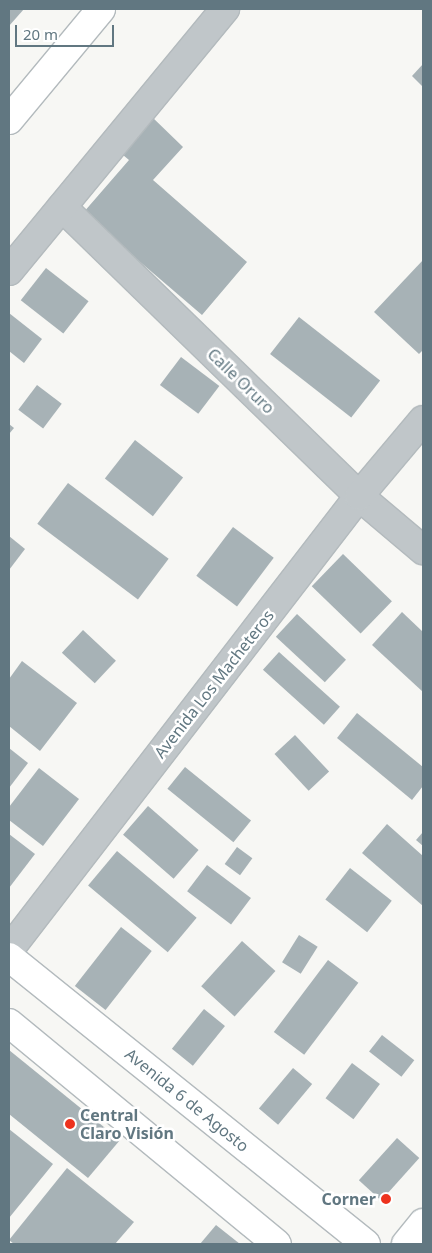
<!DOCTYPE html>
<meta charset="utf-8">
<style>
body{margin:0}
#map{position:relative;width:432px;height:1253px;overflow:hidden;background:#f7f7f4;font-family:"Noto Sans",sans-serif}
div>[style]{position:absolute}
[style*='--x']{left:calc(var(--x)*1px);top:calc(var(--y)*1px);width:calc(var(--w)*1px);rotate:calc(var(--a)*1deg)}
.building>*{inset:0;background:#a7b2b6;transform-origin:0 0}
.roads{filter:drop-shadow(1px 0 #b3babd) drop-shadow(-1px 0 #b3babd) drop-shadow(0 1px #b3babd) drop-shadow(0 -1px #b3babd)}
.minor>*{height:28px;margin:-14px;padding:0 14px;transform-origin:14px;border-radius:14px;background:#c0c6c9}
.major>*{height:28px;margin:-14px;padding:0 14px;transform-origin:14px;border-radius:14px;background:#fff}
.dots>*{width:14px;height:14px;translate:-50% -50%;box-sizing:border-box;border:2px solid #fff;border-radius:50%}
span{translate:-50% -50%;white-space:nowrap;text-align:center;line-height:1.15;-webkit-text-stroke:5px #fff;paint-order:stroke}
.street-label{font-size:16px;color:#617781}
.poi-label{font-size:16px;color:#617781;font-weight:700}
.left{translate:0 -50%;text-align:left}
.right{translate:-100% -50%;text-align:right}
.frame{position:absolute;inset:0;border:10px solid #617781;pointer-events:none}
.scale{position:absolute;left:15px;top:25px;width:99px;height:22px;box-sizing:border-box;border:2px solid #617781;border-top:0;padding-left:6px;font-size:15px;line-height:18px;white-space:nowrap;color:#617781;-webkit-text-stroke:4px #fff;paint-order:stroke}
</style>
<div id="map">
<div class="building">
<i style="clip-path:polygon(9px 9px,24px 9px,9px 26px)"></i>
<i style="clip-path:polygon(423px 64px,423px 87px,412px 76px)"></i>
<i style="clip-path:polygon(150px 115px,183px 147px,153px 180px,247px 262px,202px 315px,83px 213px,129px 160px,117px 150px)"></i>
<i style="clip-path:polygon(423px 260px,423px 350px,419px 354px,374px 312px)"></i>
<i style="left:46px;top:268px;width:54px;height:41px;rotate:38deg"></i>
<i style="clip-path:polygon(9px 313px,42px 339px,24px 363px,9px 351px)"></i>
<i style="left:299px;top:317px;width:103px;height:47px;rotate:38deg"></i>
<i style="left:181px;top:357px;width:48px;height:35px;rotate:37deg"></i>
<i style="left:37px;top:385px;width:31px;height:31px;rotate:37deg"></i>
<i style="clip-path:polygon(9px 424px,14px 428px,9px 434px)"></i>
<i style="left:135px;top:440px;width:61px;height:49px;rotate:38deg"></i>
<i style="left:68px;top:483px;width:126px;height:51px;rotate:37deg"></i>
<i style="left:233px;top:527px;width:51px;height:61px;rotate:37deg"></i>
<i style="clip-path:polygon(9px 536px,25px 549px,9px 570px)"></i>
<i style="left:343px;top:554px;width:68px;height:45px;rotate:44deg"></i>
<i style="clip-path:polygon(402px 612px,423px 632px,423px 692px,372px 645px)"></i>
<i style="left:297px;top:614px;width:67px;height:31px;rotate:43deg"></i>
<i style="left:83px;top:630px;width:45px;height:31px;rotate:43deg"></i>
<i style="left:279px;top:652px;width:82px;height:24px;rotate:42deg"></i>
<i style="clip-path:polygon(22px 661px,77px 703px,40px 751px,9px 726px,9px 679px)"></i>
<i style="clip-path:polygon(357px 713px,423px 767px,423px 786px,412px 800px,337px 738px)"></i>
<i style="left:295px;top:735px;width:50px;height:28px;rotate:47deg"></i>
<i style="clip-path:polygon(9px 748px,28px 763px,9px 788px)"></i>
<i style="left:185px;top:767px;width:85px;height:28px;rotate:39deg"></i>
<i style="clip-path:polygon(39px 768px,79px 799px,43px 846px,9px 820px,9px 807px)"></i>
<i style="left:148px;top:806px;width:67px;height:38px;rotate:41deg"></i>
<i style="clip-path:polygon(387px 824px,423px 856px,423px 906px,362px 853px)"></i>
<i style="clip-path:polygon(423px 832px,423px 846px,416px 840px)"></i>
<i style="clip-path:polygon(9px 834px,35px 854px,9px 888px)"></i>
<i style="left:237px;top:847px;width:19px;height:21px;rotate:36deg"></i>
<i style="left:117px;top:851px;width:104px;height:45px;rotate:40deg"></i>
<i style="left:207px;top:865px;width:55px;height:33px;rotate:37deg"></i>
<i style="left:350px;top:868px;width:53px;height:40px;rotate:38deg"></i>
<i style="left:121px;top:927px;width:39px;height:75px;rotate:38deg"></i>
<i style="left:299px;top:935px;width:22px;height:32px;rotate:32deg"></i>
<i style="left:242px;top:941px;width:45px;height:61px;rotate:42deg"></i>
<i style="left:328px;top:960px;width:38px;height:90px;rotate:37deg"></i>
<i style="left:204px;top:1009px;width:27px;height:51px;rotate:39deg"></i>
<i style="left:382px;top:1035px;width:41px;height:21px;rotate:38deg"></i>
<i style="clip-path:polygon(9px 1050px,120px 1140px,88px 1178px,9px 1114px)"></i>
<i style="left:352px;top:1063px;width:35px;height:44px;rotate:37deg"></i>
<i style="left:293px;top:1068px;width:25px;height:53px;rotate:40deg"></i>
<i style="clip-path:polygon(9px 1129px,53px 1164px,9px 1218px)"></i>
<i style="left:397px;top:1138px;width:30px;height:57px;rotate:42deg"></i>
<i style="clip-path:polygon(67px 1168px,134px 1222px,115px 1244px,14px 1244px,9px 1240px)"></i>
<i style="clip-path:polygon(216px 1225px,240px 1244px,200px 1244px)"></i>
</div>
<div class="roads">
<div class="minor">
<i style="--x:62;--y:207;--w:414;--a:44.2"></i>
<i style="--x:359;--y:496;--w:84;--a:40.2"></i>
<i style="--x:9;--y:271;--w:340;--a:-50.5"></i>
<i style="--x:9;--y:950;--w:573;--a:-52.37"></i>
<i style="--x:359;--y:496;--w:99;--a:-49.9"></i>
</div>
<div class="major">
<i style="--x:9;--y:120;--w:144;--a:-50.3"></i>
<i style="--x:9;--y:957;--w:458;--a:38.8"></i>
<i style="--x:9;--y:1023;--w:347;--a:39.5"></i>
<i style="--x:406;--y:1244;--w:27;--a:-51"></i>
</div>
</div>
<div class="dots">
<i style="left:70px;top:1124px;background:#ed321e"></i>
<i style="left:386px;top:1199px;background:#ed321e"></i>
</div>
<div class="street-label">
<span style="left:241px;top:381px;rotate:44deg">Calle Oruro</span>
<span style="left:214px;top:684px;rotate:-52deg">Avenida Los Macheteros</span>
<span style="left:187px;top:1100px;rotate:39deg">Avenida 6 de Agosto</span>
</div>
<div class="poi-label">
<span class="left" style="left:80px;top:1124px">Central<br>Claro Visión</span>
<span class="right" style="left:376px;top:1199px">Corner</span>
</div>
<div class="frame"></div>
<div class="scale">20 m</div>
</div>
